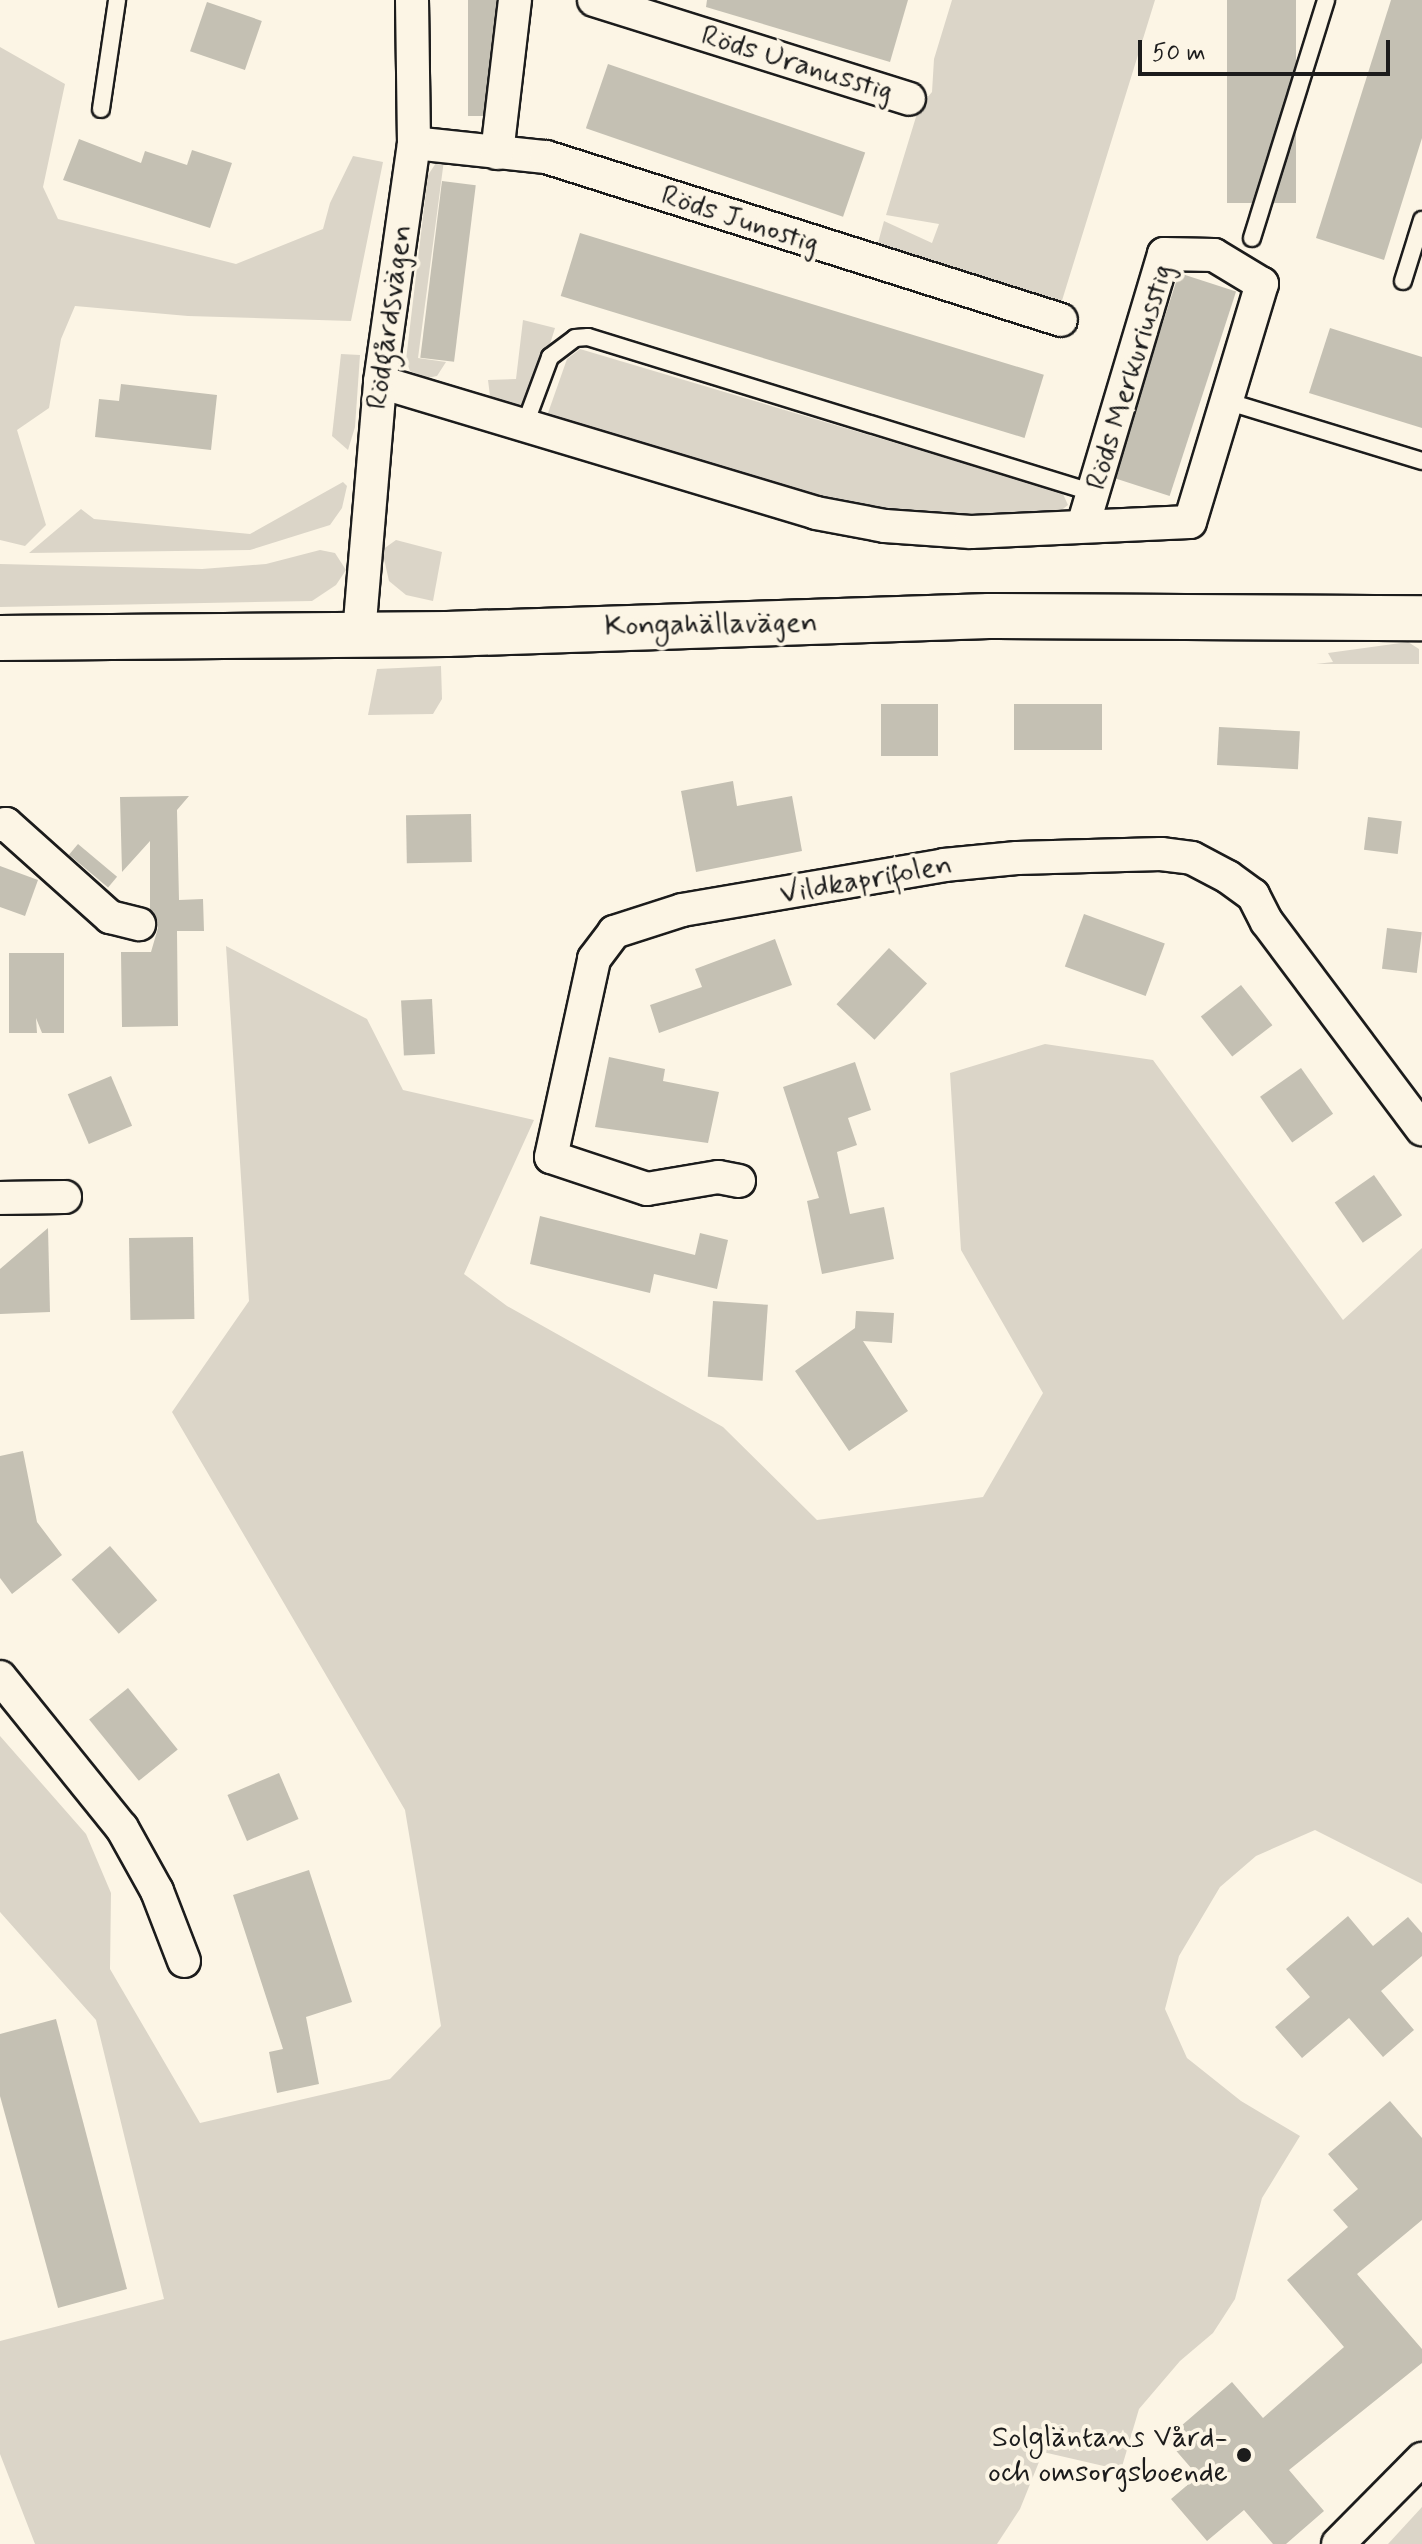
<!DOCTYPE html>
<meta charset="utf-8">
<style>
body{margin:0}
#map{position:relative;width:1422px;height:2544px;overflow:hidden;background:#fcf5e5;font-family:Mynerve,sans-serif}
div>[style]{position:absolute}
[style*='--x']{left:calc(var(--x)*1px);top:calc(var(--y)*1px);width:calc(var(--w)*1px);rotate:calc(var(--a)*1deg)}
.green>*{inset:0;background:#dbd5c8}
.building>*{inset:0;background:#c4c0b3;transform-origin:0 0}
.roads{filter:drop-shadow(2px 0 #1c1c1c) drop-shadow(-2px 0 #1c1c1c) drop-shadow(0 2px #1c1c1c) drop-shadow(0 -2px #1c1c1c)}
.lane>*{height:16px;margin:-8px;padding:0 8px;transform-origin:8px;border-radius:8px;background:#fcf5e5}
.street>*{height:32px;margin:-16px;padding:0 16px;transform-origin:16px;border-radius:16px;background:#fcf5e5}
.secondary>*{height:44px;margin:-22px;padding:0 22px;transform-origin:22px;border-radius:22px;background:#fcf5e5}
.dots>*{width:22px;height:22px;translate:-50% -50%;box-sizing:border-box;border:4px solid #fcf5e5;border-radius:50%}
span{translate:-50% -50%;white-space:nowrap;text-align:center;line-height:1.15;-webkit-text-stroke:8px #fcf5e5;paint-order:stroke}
.street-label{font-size:30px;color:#1c1c1c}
.poi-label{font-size:30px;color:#1c1c1c}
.right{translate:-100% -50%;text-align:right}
.scale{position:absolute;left:1138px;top:40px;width:252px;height:36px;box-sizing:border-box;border:4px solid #1c1c1c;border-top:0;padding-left:10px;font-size:24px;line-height:28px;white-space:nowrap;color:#1c1c1c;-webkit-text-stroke:6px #fcf5e5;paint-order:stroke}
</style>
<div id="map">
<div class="green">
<i style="clip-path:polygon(952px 0,1155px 0,1060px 307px,876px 250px,884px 221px,932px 243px,939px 224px,886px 215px,919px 107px,932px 92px,934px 59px)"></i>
<i style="clip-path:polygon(0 47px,65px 84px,43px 187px,58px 219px,236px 264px,323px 229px,330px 203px,353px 156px,383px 162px,351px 321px,188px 316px,75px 306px,61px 339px,49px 408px,17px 430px,46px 525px,25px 546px,0 540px)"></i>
<i style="clip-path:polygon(438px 160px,444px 160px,418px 358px,446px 362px,437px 376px,427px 378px,410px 371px,406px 360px,428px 175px)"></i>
<i style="clip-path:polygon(523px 320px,555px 328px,534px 396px,523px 406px,512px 405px,490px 396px,488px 380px,516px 379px)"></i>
<i style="clip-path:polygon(580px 349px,1050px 489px,1063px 494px,1068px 505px,1059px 512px,1013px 514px,927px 514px,845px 505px,551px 418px,548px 413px,567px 359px)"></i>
<i style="clip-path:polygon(341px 354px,360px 355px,355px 427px,348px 450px,332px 436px)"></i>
<i style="clip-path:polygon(343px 482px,347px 486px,342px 508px,330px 525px,250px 550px,29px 553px,81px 509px,94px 519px,250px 534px)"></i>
<i style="clip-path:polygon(396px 540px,442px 552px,433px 601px,406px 595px,389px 581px,382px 550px)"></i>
<i style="clip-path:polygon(320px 550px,335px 553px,346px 570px,336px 585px,312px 601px,0 607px,0 564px,202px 569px,266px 564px)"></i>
<i style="clip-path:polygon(1408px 642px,1419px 649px,1419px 664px,1316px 664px,1333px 662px,1328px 653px)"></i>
<i style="clip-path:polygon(441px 666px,442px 699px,433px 714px,368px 715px,377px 669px)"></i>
<i style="clip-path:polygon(226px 946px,367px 1019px,403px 1090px,534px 1120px,464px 1274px,507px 1306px,723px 1427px,817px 1520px,983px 1497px,1043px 1393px,961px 1250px,950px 1073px,1045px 1044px,1153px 1060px,1343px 1320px,1422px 1248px,1422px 1884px,1315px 1830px,1256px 1856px,1220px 1887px,1179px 1956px,1165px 2009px,1187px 2058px,1241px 2101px,1300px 2136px,1262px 2198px,1235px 2299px,1213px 2333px,1180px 2361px,1139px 2409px,1121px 2470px,1043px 2452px,1020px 2509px,997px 2544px,35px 2544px,0 2454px,0 2341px,164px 2299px,96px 2020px,0 1912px,0 1736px,86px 1834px,111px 1893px,110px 1969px,200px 2123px,390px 2079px,441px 2026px,405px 1810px,172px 1412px,249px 1301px)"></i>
<i style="clip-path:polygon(1422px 2507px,1422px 2544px,1388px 2544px)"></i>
</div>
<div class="building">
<i style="left:468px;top:0;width:28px;height:116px"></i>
<i style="clip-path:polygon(707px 0,908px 0,890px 62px,706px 7px)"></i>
<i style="left:1227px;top:0;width:69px;height:203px"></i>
<i style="clip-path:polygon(1391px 0,1422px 0,1422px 138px,1384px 260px,1316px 238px)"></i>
<i style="left:207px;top:2px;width:58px;height:52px;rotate:19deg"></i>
<i style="left:608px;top:64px;width:272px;height:68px;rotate:19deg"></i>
<i style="clip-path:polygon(79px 139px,141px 163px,145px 151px,187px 165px,192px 150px,232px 163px,210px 228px,63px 180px)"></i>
<i style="left:442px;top:181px;width:34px;height:178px;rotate:7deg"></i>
<i style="left:580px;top:233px;width:485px;height:66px;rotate:17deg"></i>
<i style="left:1179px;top:273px;width:60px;height:215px;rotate:18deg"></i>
<i style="clip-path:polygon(1330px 328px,1422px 357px,1422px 428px,1309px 393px)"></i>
<i style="clip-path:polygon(121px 384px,217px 395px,211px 450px,95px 437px,99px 399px,119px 401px)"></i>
<i style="left:881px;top:704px;width:57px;height:52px"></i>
<i style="left:1102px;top:704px;width:46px;height:88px;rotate:90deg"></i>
<i style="left:1219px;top:727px;width:81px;height:38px;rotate:3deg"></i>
<i style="clip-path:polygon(733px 781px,737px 806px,792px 796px,802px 851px,696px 872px,681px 791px)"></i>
<i style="clip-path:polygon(189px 796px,177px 810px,179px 900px,203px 899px,204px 931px,177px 931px,178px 1026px,122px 1027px,121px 952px,151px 952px,158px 928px,150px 909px,150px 841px,122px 872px,120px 797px)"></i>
<i style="left:471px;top:814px;width:48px;height:65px;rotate:89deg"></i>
<i style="left:1368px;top:817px;width:34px;height:33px;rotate:7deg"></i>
<i style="left:78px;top:844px;width:51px;height:14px;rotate:40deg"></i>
<i style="clip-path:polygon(0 866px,38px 880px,25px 916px,0 907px)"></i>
<i style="left:1084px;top:914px;width:86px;height:56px;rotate:20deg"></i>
<i style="left:1387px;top:928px;width:35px;height:41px;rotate:7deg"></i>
<i style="clip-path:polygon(775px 939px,792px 985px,659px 1033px,650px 1005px,702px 987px,695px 969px)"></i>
<i style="left:889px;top:948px;width:52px;height:77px;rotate:43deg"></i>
<i style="clip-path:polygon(9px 953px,64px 953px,64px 1033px,42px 1033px,36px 1018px,37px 1033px,9px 1033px)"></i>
<i style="left:1241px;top:985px;width:51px;height:51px;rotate:52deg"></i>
<i style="left:432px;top:999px;width:55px;height:31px;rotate:87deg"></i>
<i style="clip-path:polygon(609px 1057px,665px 1069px,663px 1081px,719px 1092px,708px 1143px,595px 1127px)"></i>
<i style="clip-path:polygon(855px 1062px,871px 1110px,848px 1118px,857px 1145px,837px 1152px,850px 1214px,884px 1207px,894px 1259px,822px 1274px,807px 1201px,819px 1198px,783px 1087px)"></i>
<i style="left:1301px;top:1068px;width:56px;height:50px;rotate:55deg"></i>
<i style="left:111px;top:1076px;width:54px;height:47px;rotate:67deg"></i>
<i style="left:1374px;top:1175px;width:49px;height:48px;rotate:55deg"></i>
<i style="clip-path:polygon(540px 1216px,695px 1255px,700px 1233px,728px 1240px,717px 1289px,654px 1274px,650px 1293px,530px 1264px)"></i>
<i style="clip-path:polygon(48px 1228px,50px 1312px,0 1314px,0 1269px)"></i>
<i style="left:193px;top:1237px;width:82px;height:64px;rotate:89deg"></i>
<i style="left:713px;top:1301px;width:55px;height:76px;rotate:4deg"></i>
<i style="clip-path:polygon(856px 1311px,894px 1313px,892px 1343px,863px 1341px,908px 1411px,849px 1451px,795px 1371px,855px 1328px)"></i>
<i style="clip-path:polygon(23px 1451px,37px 1522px,62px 1555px,12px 1594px,0 1578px,0 1456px)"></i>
<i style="left:110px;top:1546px;width:72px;height:51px;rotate:49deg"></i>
<i style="left:128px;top:1688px;width:79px;height:50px;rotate:51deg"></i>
<i style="left:279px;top:1773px;width:50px;height:56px;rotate:67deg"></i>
<i style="clip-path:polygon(309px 1870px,352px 2002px,306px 2017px,319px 2084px,277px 2093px,269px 2052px,283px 2049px,233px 1895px)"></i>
<i style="clip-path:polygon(1348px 1916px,1373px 1946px,1408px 1917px,1422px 1933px,1422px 1956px,1381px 1991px,1414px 2030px,1383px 2057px,1349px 2018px,1302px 2058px,1275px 2027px,1310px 1997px,1286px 1969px)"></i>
<i style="clip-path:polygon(56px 2019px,127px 2289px,58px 2308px,0 2096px,0 2034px)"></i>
<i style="clip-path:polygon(1390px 2101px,1422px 2138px,1422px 2220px,1357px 2274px,1422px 2349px,1422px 2363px,1289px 2470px,1324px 2511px,1286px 2544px,1273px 2544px,1244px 2510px,1207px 2541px,1171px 2499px,1198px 2476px,1166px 2439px,1232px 2382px,1263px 2418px,1344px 2347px,1287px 2280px,1348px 2227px,1333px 2210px,1358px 2189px,1328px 2154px)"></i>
</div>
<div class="roads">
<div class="lane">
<i style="--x:101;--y:109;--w:110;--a:-81.6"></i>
<i style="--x:1252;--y:238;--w:249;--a:-72.7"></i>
<i style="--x:1403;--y:281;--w:64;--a:-72.7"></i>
<i style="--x:1229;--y:402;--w:202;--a:17"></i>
<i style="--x:524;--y:427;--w:75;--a:-69.6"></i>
<i style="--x:550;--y:357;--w:31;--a:-37"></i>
<i style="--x:575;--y:338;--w:13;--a:-4"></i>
<i style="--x:588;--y:337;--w:530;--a:17.13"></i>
</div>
<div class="street">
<i style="--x:594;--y:0;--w:330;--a:17.4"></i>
<i style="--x:414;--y:143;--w:133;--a:6.1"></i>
<i style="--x:546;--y:157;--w:540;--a:17.56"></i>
<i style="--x:497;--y:153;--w:154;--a:-83.3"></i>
<i style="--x:380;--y:382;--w:455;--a:16.7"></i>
<i style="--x:816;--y:513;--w:70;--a:10.7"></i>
<i style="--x:885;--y:526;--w:86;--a:4"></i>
<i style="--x:971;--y:532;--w:219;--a:-2.6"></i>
<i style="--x:1190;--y:522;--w:249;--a:-73.2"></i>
<i style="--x:1262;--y:284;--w:56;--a:-148.9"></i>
<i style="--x:1214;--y:255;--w:50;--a:-178.9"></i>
<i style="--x:1164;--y:254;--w:281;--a:106.6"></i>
<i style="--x:359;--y:634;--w:253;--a:-85.2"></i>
<i style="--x:380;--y:382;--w:241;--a:-81.9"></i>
<i style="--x:414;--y:143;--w:143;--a:-90.8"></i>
<i style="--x:0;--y:825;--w:6;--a:-9"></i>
<i style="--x:6;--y:824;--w:140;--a:41.8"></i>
<i style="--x:110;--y:917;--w:30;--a:14"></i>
<i style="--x:739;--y:1181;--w:21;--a:-169"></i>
<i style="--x:718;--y:1177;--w:72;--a:170.4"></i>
<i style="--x:647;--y:1189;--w:101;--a:-161.6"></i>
<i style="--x:551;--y:1157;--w:203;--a:-77.7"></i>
<i style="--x:594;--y:959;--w:34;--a:-53"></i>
<i style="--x:614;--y:932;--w:71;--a:-17.9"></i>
<i style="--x:682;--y:910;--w:266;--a:-9.7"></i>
<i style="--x:944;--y:865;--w:73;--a:-5.5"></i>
<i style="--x:1017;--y:858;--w:144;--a:-1.6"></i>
<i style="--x:1161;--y:854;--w:31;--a:7"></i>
<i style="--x:1192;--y:858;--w:41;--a:27.8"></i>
<i style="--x:1228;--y:877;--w:31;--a:36"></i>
<i style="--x:1253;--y:895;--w:30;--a:63"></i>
<i style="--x:1267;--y:922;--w:259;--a:53.2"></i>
<i style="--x:0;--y:1198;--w:65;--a:-0.9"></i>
<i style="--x:0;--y:1677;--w:194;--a:51.1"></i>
<i style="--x:122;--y:1828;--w:72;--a:60.9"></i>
<i style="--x:157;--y:1891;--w:75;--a:68.9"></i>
<i style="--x:1338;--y:2544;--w:120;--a:-45.3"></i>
</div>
<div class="secondary">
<i style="--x:0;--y:638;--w:447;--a:-0.5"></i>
<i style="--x:447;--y:634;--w:542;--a:-1.9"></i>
<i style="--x:989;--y:616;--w:433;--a:0.3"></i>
</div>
</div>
<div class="dots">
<i style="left:1244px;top:2455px;background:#1c1c1c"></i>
</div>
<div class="street-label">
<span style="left:797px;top:64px;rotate:17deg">Röds Uranusstig</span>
<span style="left:740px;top:220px;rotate:18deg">Röds Junostig</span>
<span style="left:390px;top:317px;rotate:-82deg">Rödgårdsvägen</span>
<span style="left:1130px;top:377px;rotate:-73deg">Röds Merkuriusstig</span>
<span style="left:711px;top:625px;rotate:-1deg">Kongahällavägen</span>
<span style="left:866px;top:880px;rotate:-10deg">Vildkaprifolen</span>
</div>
<div class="poi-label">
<span class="right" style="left:1228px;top:2455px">Solgläntans Vård-<br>och omsorgsboende</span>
</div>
<div class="scale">50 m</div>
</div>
